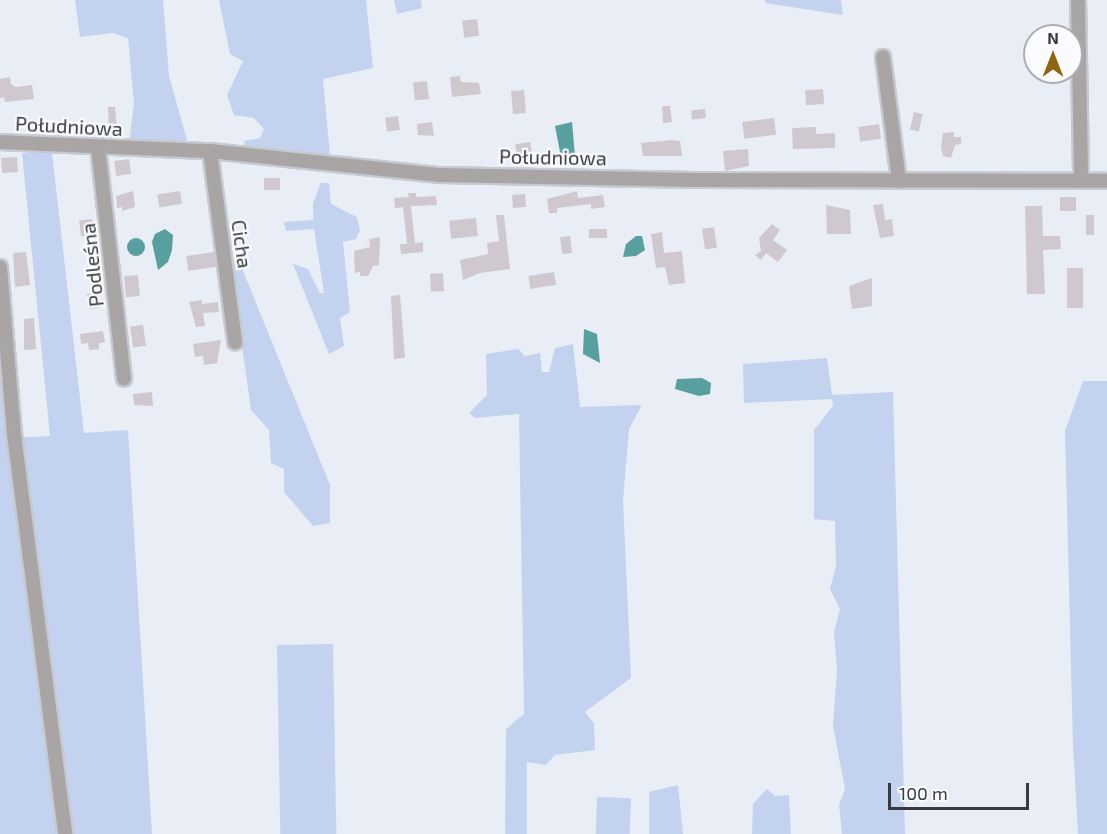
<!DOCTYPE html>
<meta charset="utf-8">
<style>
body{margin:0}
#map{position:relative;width:1107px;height:834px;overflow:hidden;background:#e9eef6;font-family:"Exo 2",sans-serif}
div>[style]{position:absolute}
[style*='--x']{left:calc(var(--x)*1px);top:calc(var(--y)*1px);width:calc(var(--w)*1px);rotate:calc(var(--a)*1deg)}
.green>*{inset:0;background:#c2d2ef;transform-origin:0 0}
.water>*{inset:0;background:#589f9f}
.round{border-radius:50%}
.building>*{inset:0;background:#cfc8cf;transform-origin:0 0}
.roads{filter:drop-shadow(2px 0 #c6cad1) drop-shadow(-2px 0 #c6cad1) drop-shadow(0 2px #c6cad1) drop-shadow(0 -2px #c6cad1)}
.minor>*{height:14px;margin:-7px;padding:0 7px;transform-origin:7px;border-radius:7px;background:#aaa5a5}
span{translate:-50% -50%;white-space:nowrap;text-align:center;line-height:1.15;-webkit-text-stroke:4.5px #f9fbfe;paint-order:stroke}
.street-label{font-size:20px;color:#383a3d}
.north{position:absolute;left:1023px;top:24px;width:60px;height:60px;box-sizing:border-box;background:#f9fbfe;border:2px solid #acaeb1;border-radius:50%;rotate:0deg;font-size:16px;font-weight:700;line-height:24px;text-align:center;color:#383a3d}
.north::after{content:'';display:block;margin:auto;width:21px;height:27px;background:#91640f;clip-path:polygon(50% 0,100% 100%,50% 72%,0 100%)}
.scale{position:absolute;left:888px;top:783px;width:141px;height:27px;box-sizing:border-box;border:3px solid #383a3d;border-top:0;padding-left:8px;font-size:18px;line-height:21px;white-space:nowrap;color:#383a3d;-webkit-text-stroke:4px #f9fbfe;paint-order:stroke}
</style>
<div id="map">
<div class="green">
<i style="clip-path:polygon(75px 0,163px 0,169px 76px,187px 140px,183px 144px,129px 143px,134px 104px,128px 38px,112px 33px,80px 37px)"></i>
<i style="clip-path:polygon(219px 0,366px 0,373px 68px,323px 79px,330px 156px,246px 149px,244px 141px,260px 138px,264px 129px,254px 118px,234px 115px,227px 95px,243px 61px,230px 54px)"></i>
<i style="clip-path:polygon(394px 0,421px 0,422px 8px,397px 14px)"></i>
<i style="clip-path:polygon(765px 0,841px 0,843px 15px,765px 3px)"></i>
<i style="clip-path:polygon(22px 153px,52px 153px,84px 433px,128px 430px,152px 834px,0 834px,0 344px,10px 438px,50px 436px)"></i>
<i style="clip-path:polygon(321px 183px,329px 183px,331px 204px,357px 217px,360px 230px,356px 239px,343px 242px,350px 312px,340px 318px,344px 346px,329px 354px,293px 264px,308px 269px,320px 293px,324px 293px,314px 229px,286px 231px,284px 222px,313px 220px,313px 203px)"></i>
<i style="clip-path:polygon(230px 261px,239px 261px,330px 485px,330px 523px,313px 526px,284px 492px,284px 469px,271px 463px,269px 430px,251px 410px)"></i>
<i style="clip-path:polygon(573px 344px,580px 407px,642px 405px,629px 429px,623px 500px,631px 678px,585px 712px,594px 723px,595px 750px,555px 755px,546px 765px,527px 762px,527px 834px,505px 834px,506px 729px,524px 714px,519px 414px,475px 418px,469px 413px,487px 395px,486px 354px,518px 349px,525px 356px,540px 353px,542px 372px,549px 372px,555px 348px)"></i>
<i style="clip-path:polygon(827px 358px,832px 395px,893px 392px,905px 834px,842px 834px,839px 805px,845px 789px,833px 726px,837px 670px,834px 632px,840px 609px,830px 589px,836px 566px,835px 521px,814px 519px,814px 430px,833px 406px,832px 399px,744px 403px,743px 364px)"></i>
<i style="clip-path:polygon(1083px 381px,1107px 381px,1107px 834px,1078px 834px,1073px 744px,1065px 431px)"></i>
<i style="left:333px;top:644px;width:190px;height:56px;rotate:89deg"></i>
<i style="clip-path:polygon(678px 785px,683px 834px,649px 834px,649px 792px)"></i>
<i style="clip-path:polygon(767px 789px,775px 796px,789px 795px,791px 834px,752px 834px,753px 804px)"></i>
<i style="left:597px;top:797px;width:34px;height:37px;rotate:2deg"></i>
</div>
<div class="water">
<i style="clip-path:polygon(572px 122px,575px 156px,561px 157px,555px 126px)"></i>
<i style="clip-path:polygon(165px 229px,173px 235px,172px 250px,168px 262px,158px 270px,152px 242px,155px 234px)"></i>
<i style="clip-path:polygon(636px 236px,642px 236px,645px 250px,636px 256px,623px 257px,626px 244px)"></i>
<i class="round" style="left:127px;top:238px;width:18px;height:18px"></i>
<i style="clip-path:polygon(584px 329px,597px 334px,600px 363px,583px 354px)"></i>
<i style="clip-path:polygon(702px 378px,711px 383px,710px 394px,699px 396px,675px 389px,677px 379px)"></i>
</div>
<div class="building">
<i style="left:477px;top:19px;width:17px;height:15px;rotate:83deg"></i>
<i style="clip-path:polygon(460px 76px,461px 82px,479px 83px,481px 94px,452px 97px,450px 77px)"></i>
<i style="clip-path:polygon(10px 77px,11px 84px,16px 87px,32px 85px,34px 99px,5px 102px,4px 97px,0 98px,0 79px)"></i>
<i style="left:427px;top:81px;width:18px;height:14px;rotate:84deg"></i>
<i style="left:823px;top:89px;width:15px;height:18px;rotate:86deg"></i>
<i style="left:524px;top:90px;width:23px;height:13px;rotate:85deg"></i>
<i style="clip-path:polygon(662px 106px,670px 106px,672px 122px,663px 123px)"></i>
<i style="clip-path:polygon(108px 107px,115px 107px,117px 132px,109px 132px)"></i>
<i style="left:705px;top:109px;width:9px;height:14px;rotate:84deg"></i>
<i style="left:914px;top:112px;width:9px;height:18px;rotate:13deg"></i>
<i style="left:398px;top:116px;width:14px;height:13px;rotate:82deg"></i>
<i style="left:774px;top:118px;width:17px;height:32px;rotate:83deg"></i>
<i style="clip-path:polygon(432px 122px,434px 136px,418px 135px,417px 124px)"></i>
<i style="left:879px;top:124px;width:15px;height:21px;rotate:82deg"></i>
<i style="clip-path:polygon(816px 127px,816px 134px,835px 133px,835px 148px,793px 149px,792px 128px)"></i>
<i style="clip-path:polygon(954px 132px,954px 137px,961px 137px,961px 144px,955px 145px,951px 158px,943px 156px,941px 147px,943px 133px)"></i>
<i style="clip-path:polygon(672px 140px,680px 141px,682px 156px,643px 156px,641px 143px)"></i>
<i style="left:530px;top:142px;width:12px;height:15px;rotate:81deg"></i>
<i style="clip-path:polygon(748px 149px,749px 166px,725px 171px,723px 151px)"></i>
<i style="left:17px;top:157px;width:15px;height:16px;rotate:86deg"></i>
<i style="left:129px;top:159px;width:15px;height:15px;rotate:82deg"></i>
<i style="left:264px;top:178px;width:16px;height:12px"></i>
<i style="clip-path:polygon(133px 191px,135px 207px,122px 211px,122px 207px,117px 208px,116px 196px)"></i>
<i style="left:180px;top:191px;width:13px;height:23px;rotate:81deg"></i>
<i style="clip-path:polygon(577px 191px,578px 198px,603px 195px,605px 207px,591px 209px,591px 204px,557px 208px,557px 213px,549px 213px,547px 199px)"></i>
<i style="clip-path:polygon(408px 193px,416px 193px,416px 197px,436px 196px,437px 205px,411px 206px,415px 243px,423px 242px,423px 252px,401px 254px,400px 244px,407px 244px,403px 207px,395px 208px,394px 198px,409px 197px)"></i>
<i style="left:525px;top:194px;width:13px;height:13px;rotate:86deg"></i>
<i style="left:1060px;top:197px;width:16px;height:14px"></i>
<i style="clip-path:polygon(883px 204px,885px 220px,892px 219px,894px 236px,880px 238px,873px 205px)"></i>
<i style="clip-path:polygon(826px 205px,850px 210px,851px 234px,827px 234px)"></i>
<i style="clip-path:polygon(1025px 206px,1042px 206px,1043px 236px,1060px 236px,1061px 249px,1043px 250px,1045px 294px,1027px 294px)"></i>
<i style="clip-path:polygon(496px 215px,504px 215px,510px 269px,480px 273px,463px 280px,460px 260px,488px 254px,487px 243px,499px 241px)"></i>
<i style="left:1086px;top:215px;width:8px;height:20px"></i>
<i style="left:476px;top:218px;width:18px;height:27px;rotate:84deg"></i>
<i style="left:92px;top:219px;width:16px;height:13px;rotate:83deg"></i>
<i style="clip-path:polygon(772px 224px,780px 230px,773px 240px,787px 250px,778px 262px,766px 253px,761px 260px,755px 255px,761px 251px,759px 238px)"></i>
<i style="left:714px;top:227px;width:21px;height:12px;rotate:82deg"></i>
<i style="left:607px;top:229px;width:9px;height:18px;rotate:90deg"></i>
<i style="clip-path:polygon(662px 232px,664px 253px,682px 251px,685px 283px,669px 285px,665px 267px,656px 268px,651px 234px)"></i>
<i style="left:570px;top:236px;width:17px;height:10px;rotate:83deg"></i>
<i style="clip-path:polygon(380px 237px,379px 265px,373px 266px,368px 276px,360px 276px,360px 272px,355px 273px,354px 251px,370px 247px,369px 239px)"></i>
<i style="clip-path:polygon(26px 252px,30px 285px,15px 287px,13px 253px)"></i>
<i style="left:214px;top:252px;width:15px;height:28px;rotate:82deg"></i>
<i style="left:1067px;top:268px;width:16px;height:40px"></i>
<i style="left:554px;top:272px;width:13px;height:26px;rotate:81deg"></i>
<i style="left:443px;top:273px;width:18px;height:13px;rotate:87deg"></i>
<i style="left:138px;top:275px;width:21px;height:14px;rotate:85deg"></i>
<i style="clip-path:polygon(872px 278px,872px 306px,852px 309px,849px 286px)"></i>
<i style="left:99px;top:293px;width:15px;height:12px;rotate:86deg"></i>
<i style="clip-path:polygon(400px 295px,405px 358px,394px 359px,391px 296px)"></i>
<i style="clip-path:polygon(202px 300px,202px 304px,218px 302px,219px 312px,203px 313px,205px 326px,196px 327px,189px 302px)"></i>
<i style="clip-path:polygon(34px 318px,36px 349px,24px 350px,24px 319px)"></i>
<i style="left:143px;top:325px;width:21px;height:13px;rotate:82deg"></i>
<i style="clip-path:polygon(103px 331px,105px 342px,99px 343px,99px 349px,89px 350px,88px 343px,81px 344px,80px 334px)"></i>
<i style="clip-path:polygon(221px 340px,217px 363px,204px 365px,203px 356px,195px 357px,193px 344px)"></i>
<i style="clip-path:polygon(152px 392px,153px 406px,134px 405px,133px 394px)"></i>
</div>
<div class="roads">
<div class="minor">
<i style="--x:1078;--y:0;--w:180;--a:89"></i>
<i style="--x:883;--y:57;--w:125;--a:82.6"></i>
<i style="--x:0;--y:142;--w:210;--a:2.5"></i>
<i style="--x:210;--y:151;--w:231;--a:6"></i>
<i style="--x:440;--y:175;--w:255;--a:1.1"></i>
<i style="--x:695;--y:180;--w:412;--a:0.1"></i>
<i style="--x:98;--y:147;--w:233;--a:83.6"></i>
<i style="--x:210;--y:151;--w:193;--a:82.5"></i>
<i style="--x:0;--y:267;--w:168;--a:85.2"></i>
<i style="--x:14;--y:434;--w:403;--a:82.7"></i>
</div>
</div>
<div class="street-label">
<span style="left:69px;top:126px;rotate:3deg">Południowa</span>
<span style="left:553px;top:157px;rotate:1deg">Południowa</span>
<span style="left:242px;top:244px;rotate:82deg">Cicha</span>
<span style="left:92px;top:265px;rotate:-96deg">Podleśna</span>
</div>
<div class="north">N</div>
<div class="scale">100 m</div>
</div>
